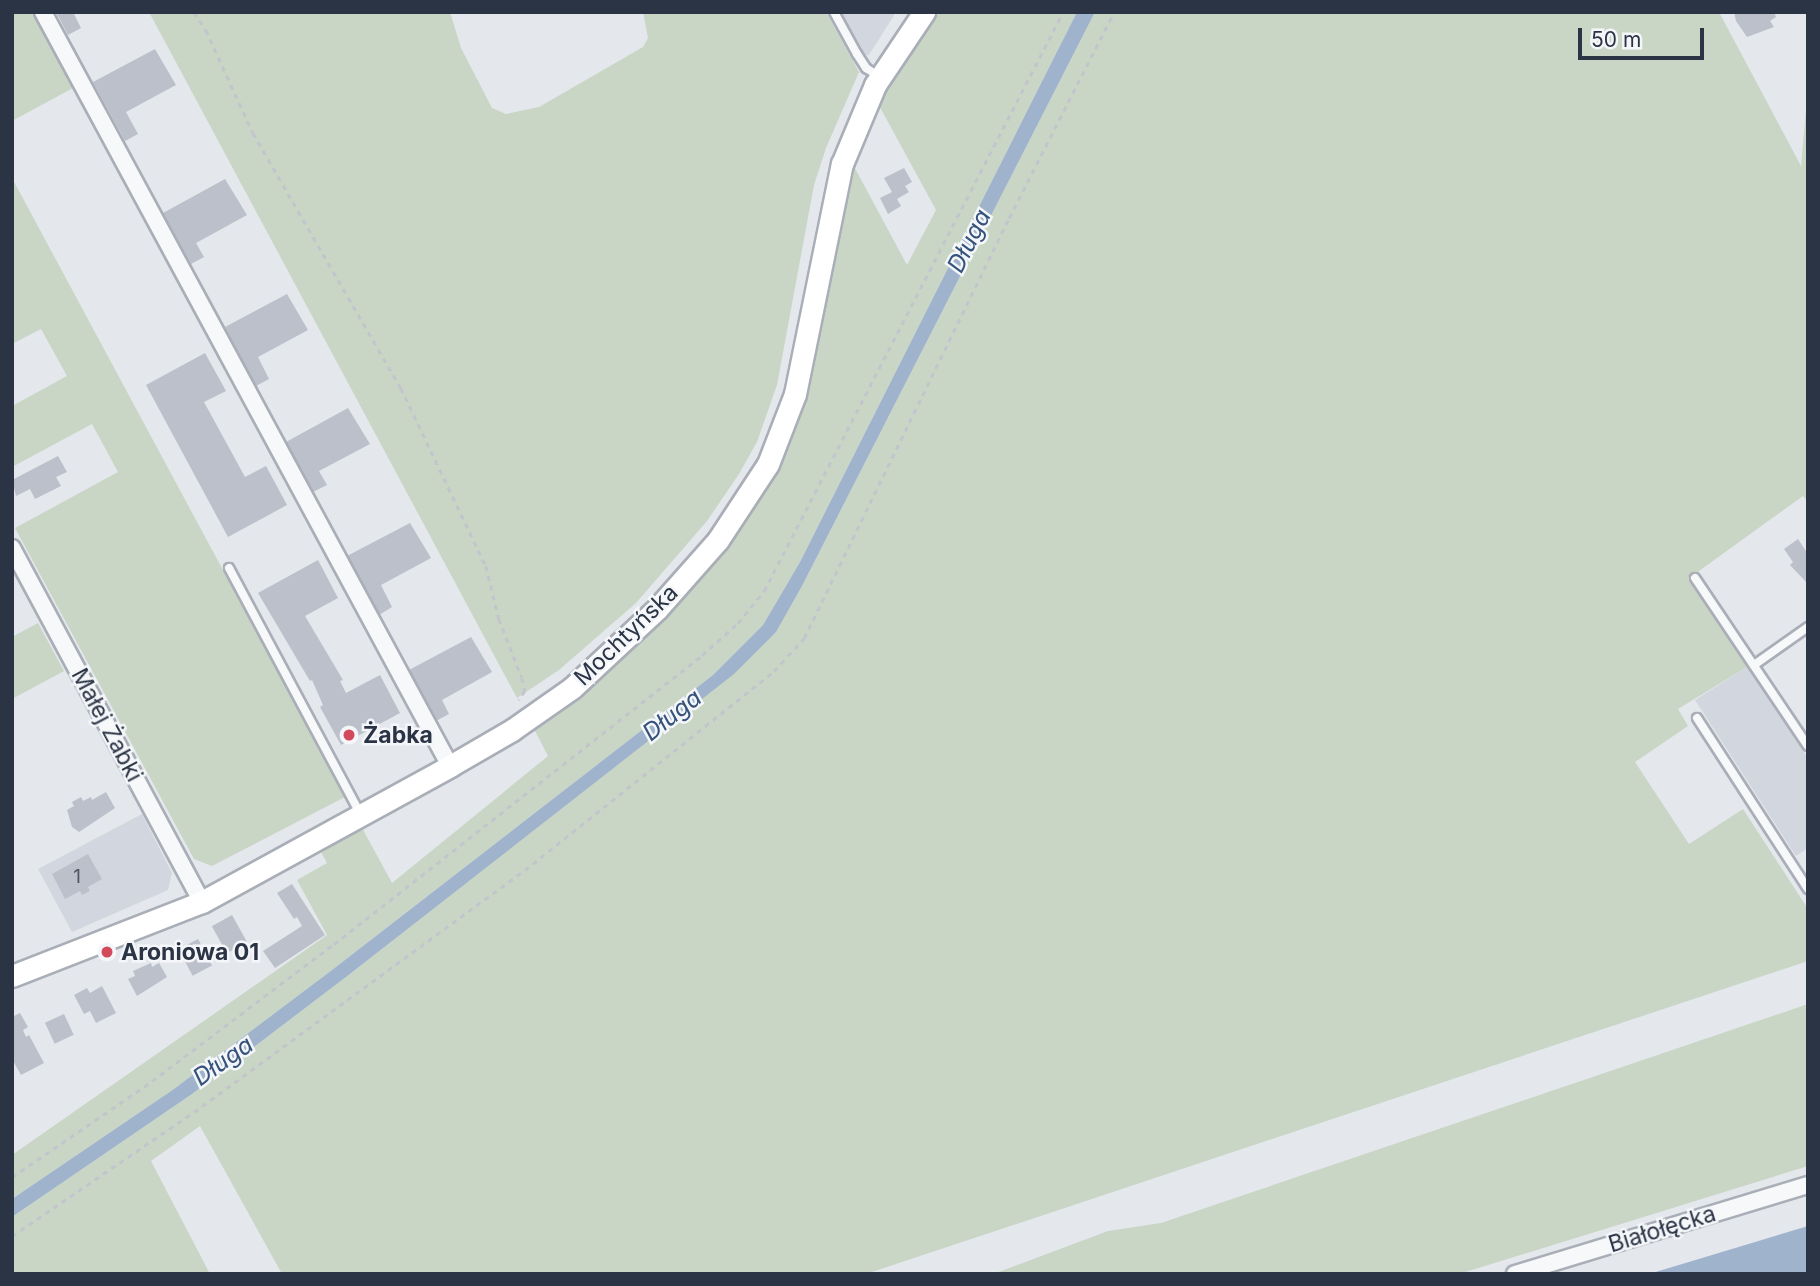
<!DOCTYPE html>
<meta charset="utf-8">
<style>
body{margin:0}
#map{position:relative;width:1820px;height:1286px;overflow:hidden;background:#e4e7ec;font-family:Inter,sans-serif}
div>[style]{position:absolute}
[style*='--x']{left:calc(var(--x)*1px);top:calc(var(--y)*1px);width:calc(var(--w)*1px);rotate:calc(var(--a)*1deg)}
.built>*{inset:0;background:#d2d6de}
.green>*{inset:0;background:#c9d6c5}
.water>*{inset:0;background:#9fb4cc}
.building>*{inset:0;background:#bbc0ca;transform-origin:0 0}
.path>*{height:2.5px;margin-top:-1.25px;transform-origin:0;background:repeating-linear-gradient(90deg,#c2c5cb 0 5px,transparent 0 10px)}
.roads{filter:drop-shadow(2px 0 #a9aeb7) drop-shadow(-2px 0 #a9aeb7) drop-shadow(0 2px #a9aeb7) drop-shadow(0 -2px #a9aeb7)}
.lane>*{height:8px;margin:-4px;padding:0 4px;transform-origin:4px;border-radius:4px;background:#f7f8fa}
.street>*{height:16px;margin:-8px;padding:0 8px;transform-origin:8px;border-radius:8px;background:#f7f8fa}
.secondary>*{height:21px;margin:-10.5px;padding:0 10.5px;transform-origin:10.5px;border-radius:10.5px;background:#fff}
.dots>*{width:19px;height:19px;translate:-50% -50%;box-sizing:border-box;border:4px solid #f4f6f9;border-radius:50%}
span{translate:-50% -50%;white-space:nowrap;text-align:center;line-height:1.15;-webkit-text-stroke:5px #f4f6f9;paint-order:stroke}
.number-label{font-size:19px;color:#4f5766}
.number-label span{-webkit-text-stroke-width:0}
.street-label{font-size:23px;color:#2b3445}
.poi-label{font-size:23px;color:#2b3445;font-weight:700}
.left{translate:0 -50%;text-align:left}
.water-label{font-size:24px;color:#34527a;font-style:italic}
.frame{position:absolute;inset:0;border:14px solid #2b3445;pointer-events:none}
.scale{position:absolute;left:1578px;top:28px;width:126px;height:32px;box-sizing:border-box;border:4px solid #2b3445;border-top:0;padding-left:9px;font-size:21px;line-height:24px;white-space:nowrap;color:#2b3445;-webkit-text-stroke:5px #f4f6f9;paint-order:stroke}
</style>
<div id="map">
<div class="built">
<i style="clip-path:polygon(841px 12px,896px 12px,869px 55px,864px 55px)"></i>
<i style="clip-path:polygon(1747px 667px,1808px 758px,1808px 848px,1796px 856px,1695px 700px)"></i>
<i style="clip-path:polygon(142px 814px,172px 873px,168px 890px,72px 932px,38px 869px)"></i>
</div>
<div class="green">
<i style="clip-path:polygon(12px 12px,33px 12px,73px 88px,12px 121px)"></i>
<i style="clip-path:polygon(149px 12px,450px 12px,461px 48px,492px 108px,506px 114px,539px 107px,643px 47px,648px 38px,643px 12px,826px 12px,859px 72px,826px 148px,814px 185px,777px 385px,757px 442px,739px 474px,707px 521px,636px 603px,559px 670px,517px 698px)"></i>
<i style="clip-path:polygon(934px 12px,1077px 12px,800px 562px,763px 625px,713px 675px,332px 970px,174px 1089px,12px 1199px,12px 1155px,327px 935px,297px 880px,327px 863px,320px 850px,361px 826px,392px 883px,548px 756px,532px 725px,760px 495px,850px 159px,907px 265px,936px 210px,876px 100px)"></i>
<i style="clip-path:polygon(1095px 12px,1719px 12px,1801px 166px,1808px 87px,1808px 502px,1803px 496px,1688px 579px,1747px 667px,1678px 709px,1688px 726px,1635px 762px,1689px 844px,1743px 809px,1808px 909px,1808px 961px,866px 1274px,282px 1274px,200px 1126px,151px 1161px,210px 1274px,12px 1274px,12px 1217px,192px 1094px,346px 977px,670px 723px,775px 633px,802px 586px)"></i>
<i style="clip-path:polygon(12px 178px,345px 797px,212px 866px,194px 859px,15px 528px,118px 472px,92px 424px,12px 467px,12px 406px,67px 376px,41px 329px,12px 344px)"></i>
<i style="clip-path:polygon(38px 623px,64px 671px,12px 699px,12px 637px)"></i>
<i style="clip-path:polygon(1808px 1004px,1808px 1166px,1459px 1274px,993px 1274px,1108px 1231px,1161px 1223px)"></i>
</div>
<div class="water">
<i style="clip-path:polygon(1077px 12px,1095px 12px,802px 586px,776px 632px,734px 674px,346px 977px,192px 1094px,12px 1217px,12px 1199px,174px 1089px,332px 970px,713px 675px,763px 625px,800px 562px)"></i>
<i style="clip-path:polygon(1808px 1226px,1808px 1274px,1649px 1274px)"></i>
</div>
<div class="building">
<i style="clip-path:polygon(56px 12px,73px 12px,81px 28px,68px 35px)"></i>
<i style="clip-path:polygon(1734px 12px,1774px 12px,1776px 17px,1770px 21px,1774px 27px,1747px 37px,1736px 21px)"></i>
<i style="clip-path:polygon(155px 49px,176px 85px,126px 112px,138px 134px,125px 141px,93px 82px)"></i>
<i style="clip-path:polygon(904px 168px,912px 182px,905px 186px,909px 192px,897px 199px,901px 206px,888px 214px,880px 198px,892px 192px,884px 178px)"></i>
<i style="clip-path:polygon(225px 179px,247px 215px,196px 243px,204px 257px,191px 264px,163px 213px)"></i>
<i style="clip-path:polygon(287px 294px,308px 330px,258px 357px,269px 379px,256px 386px,225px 327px)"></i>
<i style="clip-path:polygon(205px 353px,226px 391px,204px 402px,245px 477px,266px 466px,287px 505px,228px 537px,146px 385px)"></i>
<i style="clip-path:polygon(348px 408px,370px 444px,319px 471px,327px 485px,313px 492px,286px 442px)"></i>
<i style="clip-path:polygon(58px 456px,67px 472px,56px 477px,61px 486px,35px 499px,30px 489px,16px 496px,12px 480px)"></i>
<i style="clip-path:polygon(410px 523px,431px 558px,381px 585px,392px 607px,379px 615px,347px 556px)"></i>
<i style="clip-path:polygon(1798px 539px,1808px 554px,1808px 584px,1790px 565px,1793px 562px,1784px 549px)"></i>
<i style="clip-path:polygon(318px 560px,338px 598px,305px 616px,343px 680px,340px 681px,346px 693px,380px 675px,400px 713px,341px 745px,320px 707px,323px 705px,312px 680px,310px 681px,258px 593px)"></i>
<i style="clip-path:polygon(471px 637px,492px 672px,442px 700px,449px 714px,436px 721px,409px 670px)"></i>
<i style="clip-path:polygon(106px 792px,115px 808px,79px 832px,72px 827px,67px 810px,74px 806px,72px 802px,81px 797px,83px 801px,91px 797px,92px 800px)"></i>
<i style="clip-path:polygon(88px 854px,102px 879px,88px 887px,90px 891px,82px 895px,80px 891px,65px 899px,52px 874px)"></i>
<i style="clip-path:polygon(292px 884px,325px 935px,275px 968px,263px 951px,302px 926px,297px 917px,294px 919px,277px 893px)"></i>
<i style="left:232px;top:915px;width:31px;height:23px;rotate:61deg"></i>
<i style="left:198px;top:939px;width:30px;height:22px;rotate:62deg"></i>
<i style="clip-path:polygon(151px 963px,152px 967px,159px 963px,167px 977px,137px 996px,128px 979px,135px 976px,133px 971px)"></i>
<i style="clip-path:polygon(102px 986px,116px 1013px,96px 1023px,90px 1011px,84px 1014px,74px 995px,87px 988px,90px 993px)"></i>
<i style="clip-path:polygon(20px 1013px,28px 1027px,23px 1030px,26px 1037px,29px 1035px,44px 1063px,21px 1075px,12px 1059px,12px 1017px)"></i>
<i style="left:64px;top:1014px;width:23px;height:21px;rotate:65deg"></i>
</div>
<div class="path">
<i style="--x:194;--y:12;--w:22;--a:56"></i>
<i style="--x:206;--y:30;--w:113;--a:65.5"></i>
<i style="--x:253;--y:133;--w:295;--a:59.9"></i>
<i style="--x:401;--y:388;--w:197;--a:64.5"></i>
<i style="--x:486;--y:566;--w:55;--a:76.2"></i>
<i style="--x:499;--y:619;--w:63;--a:68.7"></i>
<i style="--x:522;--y:678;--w:13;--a:77"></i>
<i style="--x:525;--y:691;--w:11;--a:124"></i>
<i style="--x:12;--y:1177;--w:170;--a:-34.4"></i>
<i style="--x:152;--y:1081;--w:228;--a:-37"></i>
<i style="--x:334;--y:944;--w:468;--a:-38.1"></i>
<i style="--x:702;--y:655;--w:48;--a:-41.6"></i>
<i style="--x:738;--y:623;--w:41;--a:-50.9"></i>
<i style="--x:764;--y:591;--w:652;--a:-62.69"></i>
<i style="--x:12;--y:1236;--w:220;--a:-34.3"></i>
<i style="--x:194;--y:1112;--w:410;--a:-36.2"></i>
<i style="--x:525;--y:870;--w:319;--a:-38.6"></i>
<i style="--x:774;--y:671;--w:45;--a:-47.7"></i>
<i style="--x:804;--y:638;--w:467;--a:-64"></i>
<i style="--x:1009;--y:218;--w:231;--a:-63"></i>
</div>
<div class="roads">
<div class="lane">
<i style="--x:834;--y:12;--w:48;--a:61.3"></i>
<i style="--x:857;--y:54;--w:17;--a:57"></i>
<i style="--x:866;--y:68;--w:17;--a:33"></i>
<i style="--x:229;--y:568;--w:278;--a:61.9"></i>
<i style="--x:1695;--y:578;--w:202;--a:56.1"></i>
<i style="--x:1754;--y:665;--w:66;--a:-35.1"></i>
<i style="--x:1697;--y:718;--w:204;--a:57"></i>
</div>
<div class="street">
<i style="--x:43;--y:12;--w:857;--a:61.64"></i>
<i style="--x:12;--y:548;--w:402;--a:61.8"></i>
<i style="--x:1515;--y:1274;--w:306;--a:-16.9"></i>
</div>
<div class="secondary">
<i style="--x:12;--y:976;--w:204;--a:-21.3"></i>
<i style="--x:202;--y:902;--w:283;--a:-28.7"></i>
<i style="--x:450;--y:766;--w:72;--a:-30.1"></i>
<i style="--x:512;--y:730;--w:73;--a:-35"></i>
<i style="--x:572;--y:688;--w:116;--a:-42.9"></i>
<i style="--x:657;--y:609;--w:92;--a:-48.5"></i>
<i style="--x:718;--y:540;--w:91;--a:-56.7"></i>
<i style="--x:768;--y:464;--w:75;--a:-68.9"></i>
<i style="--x:795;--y:394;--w:235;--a:-78.5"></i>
<i style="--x:842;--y:164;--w:86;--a:-67.3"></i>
<i style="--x:875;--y:85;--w:88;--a:-56.1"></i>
</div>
</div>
<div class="dots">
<i style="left:349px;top:735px;background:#d1495b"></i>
<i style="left:107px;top:952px;background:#d1495b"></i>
</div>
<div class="number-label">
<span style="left:77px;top:877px">1</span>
</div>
<div class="street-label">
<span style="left:626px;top:635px;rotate:-44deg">Mochtyńska</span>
<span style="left:107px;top:725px;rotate:62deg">Małej Żabki</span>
<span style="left:1662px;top:1229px;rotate:-17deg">Białołęcka</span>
</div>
<div class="poi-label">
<span class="left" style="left:363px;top:735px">Żabka</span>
<span class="left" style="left:121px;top:952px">Aroniowa 01</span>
</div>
<div class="water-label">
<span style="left:969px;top:241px;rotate:-63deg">Długa</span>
<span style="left:672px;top:715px;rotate:-38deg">Długa</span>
<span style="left:223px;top:1061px;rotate:-35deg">Długa</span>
</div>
<div class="frame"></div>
<div class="scale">50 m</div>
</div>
